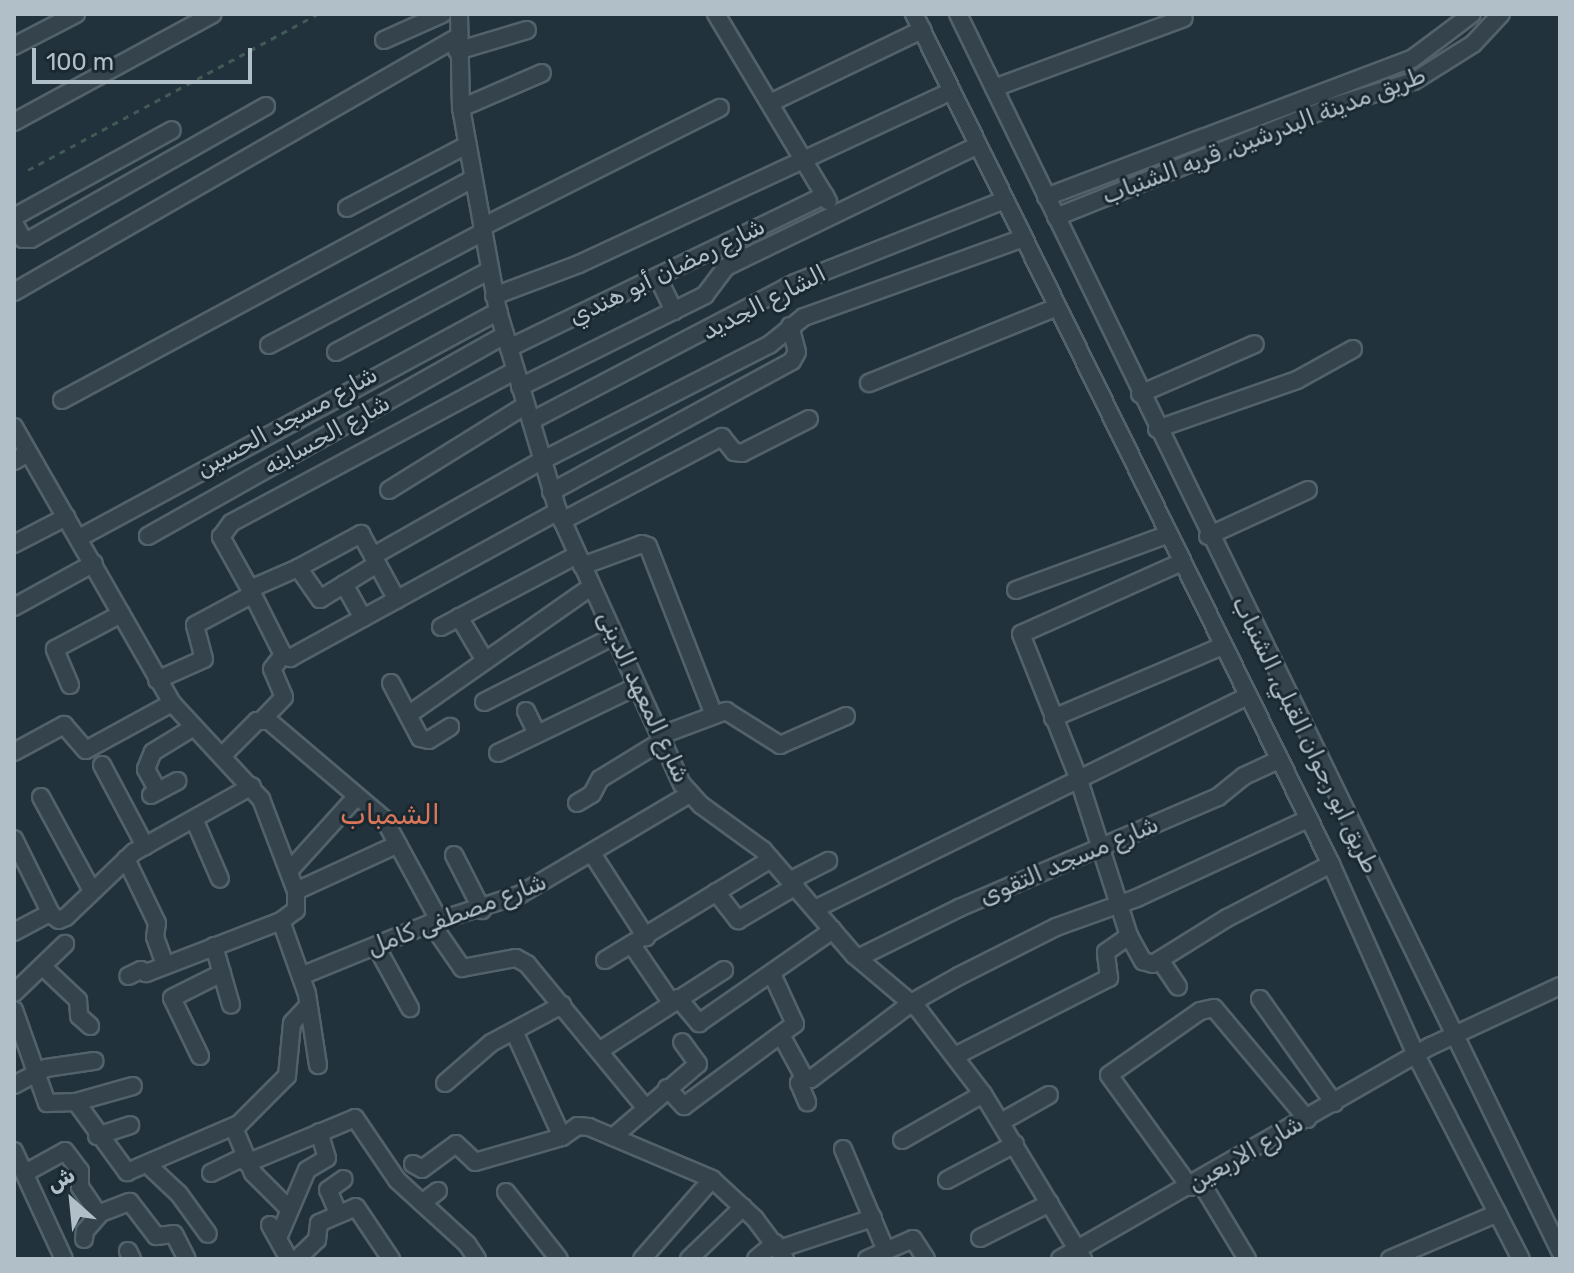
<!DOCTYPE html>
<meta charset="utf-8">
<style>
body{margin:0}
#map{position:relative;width:1574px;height:1273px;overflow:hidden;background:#21323c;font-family:Rubik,Vazirmatn,sans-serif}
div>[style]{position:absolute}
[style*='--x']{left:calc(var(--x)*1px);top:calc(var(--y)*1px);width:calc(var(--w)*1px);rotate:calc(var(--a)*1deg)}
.path>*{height:3px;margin-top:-1.5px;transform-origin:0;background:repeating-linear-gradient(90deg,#415a57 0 6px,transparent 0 12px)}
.roads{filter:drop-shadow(2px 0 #53626a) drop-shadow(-2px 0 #53626a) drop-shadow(0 2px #53626a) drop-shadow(0 -2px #53626a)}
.minor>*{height:16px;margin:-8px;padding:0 8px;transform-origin:8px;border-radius:8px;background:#35444c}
span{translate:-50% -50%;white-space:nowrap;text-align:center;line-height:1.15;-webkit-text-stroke:6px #1a2931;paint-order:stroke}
.street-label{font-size:24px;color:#b0bfc8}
.quarter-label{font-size:28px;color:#da775a}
.frame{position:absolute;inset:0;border:16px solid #b0bfc8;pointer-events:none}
.north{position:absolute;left:32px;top:1161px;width:80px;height:80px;-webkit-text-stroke:6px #1a2931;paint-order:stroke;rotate:333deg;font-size:22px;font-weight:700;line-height:32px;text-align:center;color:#b0bfc8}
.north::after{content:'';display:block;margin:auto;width:28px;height:36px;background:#b0bfc8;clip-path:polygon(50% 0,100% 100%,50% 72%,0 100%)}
.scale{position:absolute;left:32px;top:48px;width:220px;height:36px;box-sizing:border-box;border:4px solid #b0bfc8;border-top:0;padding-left:10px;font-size:24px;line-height:28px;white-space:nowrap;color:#b0bfc8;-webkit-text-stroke:6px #1a2931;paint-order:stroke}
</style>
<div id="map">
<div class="path">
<i style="--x:28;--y:170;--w:329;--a:-28.3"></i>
</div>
<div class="roads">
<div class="minor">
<i style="--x:459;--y:14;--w:94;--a:88.8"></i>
<i style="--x:461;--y:108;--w:206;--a:79.7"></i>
<i style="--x:498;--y:311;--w:209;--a:73.3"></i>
<i style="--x:558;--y:511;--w:300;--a:65.6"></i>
<i style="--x:682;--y:784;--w:28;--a:48"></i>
<i style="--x:701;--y:805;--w:77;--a:36"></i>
<i style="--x:763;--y:850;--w:139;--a:49.1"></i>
<i style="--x:854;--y:955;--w:84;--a:40.2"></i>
<i style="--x:918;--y:1009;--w:107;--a:52.6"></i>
<i style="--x:983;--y:1094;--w:193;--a:58.8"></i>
<i style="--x:716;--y:14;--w:218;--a:59.1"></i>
<i style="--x:914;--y:14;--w:947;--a:63.87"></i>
<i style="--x:1331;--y:864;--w:209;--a:66"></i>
<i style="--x:1416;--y:1055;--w:229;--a:62.8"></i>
<i style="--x:958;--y:14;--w:1376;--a:64.05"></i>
<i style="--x:384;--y:40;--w:64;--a:-24.1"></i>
<i style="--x:14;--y:46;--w:70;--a:-27.3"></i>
<i style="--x:457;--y:51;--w:73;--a:-16.7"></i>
<i style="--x:994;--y:88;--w:202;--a:-20.2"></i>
<i style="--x:770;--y:103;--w:169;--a:-25.7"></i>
<i style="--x:461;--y:108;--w:88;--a:-23.4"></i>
<i style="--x:14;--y:122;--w:226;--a:-28.5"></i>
<i style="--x:1046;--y:197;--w:391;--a:-20.7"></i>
<i style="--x:1412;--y:59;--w:75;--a:-36.9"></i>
<i style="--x:347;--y:208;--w:136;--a:-27.7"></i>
<i style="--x:14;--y:217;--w:180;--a:-28.8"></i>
<i style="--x:1056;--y:217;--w:296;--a:-21.8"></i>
<i style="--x:1331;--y:107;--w:87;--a:-17.4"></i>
<i style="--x:1414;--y:81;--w:70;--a:-32.1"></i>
<i style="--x:1473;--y:44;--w:41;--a:-47"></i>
<i style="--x:14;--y:223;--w:18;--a:61"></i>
<i style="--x:23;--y:239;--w:8;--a:0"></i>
<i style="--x:31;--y:239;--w:270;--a:-29.5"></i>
<i style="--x:482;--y:227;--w:266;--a:-26.6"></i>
<i style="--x:658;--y:278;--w:37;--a:64"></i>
<i style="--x:14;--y:292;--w:512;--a:-29.87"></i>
<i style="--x:494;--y:296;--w:91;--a:-20.6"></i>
<i style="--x:579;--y:264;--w:411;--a:-24.9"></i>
<i style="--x:269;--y:345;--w:242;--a:-27.8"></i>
<i style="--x:509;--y:348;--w:351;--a:-25.8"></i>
<i style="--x:336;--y:352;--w:174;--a:-28"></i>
<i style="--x:869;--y:383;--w:203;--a:-22"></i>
<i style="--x:520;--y:387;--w:207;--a:-26.4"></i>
<i style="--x:705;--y:295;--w:35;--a:-53"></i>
<i style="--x:726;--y:267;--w:280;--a:-25.8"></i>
<i style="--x:1140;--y:394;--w:125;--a:-23.5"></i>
<i style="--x:62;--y:400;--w:467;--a:-28.3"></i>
<i style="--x:531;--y:421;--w:298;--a:-27.6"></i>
<i style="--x:795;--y:283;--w:226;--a:-21.6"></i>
<i style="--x:14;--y:427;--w:318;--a:60.2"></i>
<i style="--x:172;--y:703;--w:131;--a:47.2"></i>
<i style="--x:261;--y:799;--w:98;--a:69.2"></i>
<i style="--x:296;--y:891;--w:19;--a:90"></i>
<i style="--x:296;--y:910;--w:19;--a:144"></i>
<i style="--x:281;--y:921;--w:145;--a:158.9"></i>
<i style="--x:146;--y:973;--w:6;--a:-149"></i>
<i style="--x:141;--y:970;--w:14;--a:155"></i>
<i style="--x:1157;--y:429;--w:148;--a:-19.3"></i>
<i style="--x:1297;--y:380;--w:64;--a:-29"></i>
<i style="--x:14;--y:461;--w:16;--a:-30"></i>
<i style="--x:389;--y:490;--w:161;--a:-31.8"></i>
<i style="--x:551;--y:492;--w:274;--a:-28.5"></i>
<i style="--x:792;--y:361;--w:10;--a:-61"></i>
<i style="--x:797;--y:352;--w:27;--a:-105"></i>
<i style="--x:562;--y:521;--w:181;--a:-27.7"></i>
<i style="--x:722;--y:437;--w:19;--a:51"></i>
<i style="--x:734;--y:452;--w:8;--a:7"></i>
<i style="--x:742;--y:453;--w:75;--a:-26.9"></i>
<i style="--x:148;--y:536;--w:410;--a:-29.4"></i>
<i style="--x:1208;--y:536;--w:110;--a:-24.7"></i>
<i style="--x:79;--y:538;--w:477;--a:-28.4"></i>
<i style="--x:14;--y:544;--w:59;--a:-27.4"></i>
<i style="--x:373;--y:556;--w:195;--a:-29.5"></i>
<i style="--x:543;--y:460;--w:254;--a:-27"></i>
<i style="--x:769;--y:345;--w:45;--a:-38.7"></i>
<i style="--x:804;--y:317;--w:233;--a:-19.8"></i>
<i style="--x:1182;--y:562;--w:176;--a:155.9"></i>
<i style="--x:1021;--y:634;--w:154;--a:68.3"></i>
<i style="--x:1078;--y:777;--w:167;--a:72.2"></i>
<i style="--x:1129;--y:936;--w:29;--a:61"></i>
<i style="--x:1143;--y:961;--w:10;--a:17"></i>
<i style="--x:1153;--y:964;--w:87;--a:-31.9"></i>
<i style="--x:1227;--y:918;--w:117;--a:-27.4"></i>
<i style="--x:377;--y:564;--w:67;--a:148.4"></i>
<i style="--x:320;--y:599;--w:38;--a:-125"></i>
<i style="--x:298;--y:568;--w:52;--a:156.4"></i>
<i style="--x:250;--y:589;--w:60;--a:-119.1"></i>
<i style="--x:221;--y:537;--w:17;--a:-54"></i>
<i style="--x:231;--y:523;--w:323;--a:-28.2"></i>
<i style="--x:582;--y:566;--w:64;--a:-20.1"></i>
<i style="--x:642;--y:544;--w:6;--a:18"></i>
<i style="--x:648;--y:546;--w:181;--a:68.7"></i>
<i style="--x:298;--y:568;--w:72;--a:-28.4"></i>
<i style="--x:361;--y:534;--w:75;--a:61.4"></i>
<i style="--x:344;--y:584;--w:39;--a:61"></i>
<i style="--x:250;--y:589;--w:74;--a:63.4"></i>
<i style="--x:1016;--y:590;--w:163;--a:-20.1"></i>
<i style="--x:14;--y:607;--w:91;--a:-28.8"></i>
<i style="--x:459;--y:617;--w:49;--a:59.2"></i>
<i style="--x:441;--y:627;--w:154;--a:-27.9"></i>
<i style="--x:283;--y:655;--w:8;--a:23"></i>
<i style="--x:290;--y:658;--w:306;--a:-28.7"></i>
<i style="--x:157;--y:680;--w:51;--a:-24.1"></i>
<i style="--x:204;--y:659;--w:35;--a:-105"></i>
<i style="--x:195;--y:625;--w:66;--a:-28.1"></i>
<i style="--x:391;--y:683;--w:62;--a:62.2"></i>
<i style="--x:420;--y:738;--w:9;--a:13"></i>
<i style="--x:429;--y:740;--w:25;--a:-32"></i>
<i style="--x:70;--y:685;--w:39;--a:-113"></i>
<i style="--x:55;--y:649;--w:75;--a:-27.9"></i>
<i style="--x:484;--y:702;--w:146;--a:-26.9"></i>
<i style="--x:526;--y:711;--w:25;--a:64"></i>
<i style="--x:408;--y:715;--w:223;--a:-35"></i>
<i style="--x:1053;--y:718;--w:185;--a:-23"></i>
<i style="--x:263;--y:719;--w:30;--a:-46"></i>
<i style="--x:284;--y:697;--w:30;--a:-113"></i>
<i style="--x:272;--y:669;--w:18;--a:-52"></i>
<i style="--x:659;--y:736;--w:72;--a:-20.5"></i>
<i style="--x:726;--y:711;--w:64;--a:32.2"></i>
<i style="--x:780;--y:745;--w:72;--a:-23.7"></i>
<i style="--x:14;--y:752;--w:57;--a:-28.4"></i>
<i style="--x:64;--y:725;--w:33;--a:49"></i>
<i style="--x:86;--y:750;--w:98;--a:-28.7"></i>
<i style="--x:498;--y:753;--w:154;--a:-25.7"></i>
<i style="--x:224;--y:754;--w:47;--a:-45"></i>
<i style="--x:257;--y:721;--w:12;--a:0"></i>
<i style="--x:269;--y:721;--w:151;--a:40.4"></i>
<i style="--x:384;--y:819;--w:115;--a:61.4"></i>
<i style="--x:102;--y:765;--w:92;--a:62"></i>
<i style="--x:158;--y:791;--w:25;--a:-119"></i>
<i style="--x:146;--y:769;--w:18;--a:-68"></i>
<i style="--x:153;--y:752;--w:48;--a:-31.4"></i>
<i style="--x:151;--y:795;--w:30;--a:-28"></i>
<i style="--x:41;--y:797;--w:107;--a:61.5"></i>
<i style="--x:577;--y:803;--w:17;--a:-31"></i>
<i style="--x:592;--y:794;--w:17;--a:-62"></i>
<i style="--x:600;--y:779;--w:73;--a:-31.5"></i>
<i style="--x:194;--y:819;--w:65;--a:66.6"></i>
<i style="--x:14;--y:839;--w:84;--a:63.7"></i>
<i style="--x:454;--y:855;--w:62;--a:63"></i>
<i style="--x:593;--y:855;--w:98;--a:57.1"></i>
<i style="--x:126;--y:859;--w:71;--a:64.2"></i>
<i style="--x:157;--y:923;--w:14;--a:98"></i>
<i style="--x:155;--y:937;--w:30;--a:70"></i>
<i style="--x:290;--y:870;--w:97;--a:-47.9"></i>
<i style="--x:791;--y:880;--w:42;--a:-27.2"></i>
<i style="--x:296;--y:891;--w:112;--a:-24.7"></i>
<i style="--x:716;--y:892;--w:36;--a:52"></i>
<i style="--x:738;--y:920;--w:67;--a:-30.4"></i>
<i style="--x:815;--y:909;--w:482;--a:-26.2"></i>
<i style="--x:281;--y:921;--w:77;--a:70.4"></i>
<i style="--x:307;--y:994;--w:72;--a:81.2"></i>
<i style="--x:431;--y:923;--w:55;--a:55.4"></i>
<i style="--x:462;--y:968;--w:55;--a:-10.5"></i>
<i style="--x:516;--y:958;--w:13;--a:29"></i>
<i style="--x:527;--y:964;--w:184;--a:50.5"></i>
<i style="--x:14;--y:932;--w:40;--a:-28"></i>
<i style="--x:49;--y:913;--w:12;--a:35"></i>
<i style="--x:59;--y:920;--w:8;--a:-23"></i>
<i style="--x:66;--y:917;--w:94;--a:-43.7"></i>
<i style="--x:134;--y:852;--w:135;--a:-29.2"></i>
<i style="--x:632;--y:945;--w:69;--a:55.6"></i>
<i style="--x:214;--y:946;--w:61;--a:73.9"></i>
<i style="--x:376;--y:946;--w:71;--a:61.3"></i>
<i style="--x:858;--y:958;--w:113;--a:-26.3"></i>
<i style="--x:959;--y:908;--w:282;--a:-23.2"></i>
<i style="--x:1218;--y:797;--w:33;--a:-39"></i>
<i style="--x:1244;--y:776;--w:38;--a:-25"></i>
<i style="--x:605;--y:960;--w:194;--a:-31.3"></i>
<i style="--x:1160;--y:960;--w:32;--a:56"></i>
<i style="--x:44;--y:968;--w:47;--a:43.3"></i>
<i style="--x:78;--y:1000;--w:16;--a:86"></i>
<i style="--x:79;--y:1016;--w:15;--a:42"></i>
<i style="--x:301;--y:976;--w:140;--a:-22.2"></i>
<i style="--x:431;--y:923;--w:92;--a:-17.7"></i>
<i style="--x:519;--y:895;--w:199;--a:-30.6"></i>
<i style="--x:14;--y:993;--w:71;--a:-43.9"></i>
<i style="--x:678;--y:998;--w:33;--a:50"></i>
<i style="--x:699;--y:1023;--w:163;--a:-34.8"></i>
<i style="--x:1260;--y:999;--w:128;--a:54.6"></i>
<i style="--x:14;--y:1010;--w:99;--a:70.5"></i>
<i style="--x:47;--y:1103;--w:29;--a:-2"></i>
<i style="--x:76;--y:1102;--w:87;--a:53.9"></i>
<i style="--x:127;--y:1172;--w:122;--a:-23.2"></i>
<i style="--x:239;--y:1124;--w:68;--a:-45"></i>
<i style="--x:287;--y:1076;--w:53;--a:-84.6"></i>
<i style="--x:292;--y:1023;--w:23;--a:-47"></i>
<i style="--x:781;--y:1035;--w:48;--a:61.3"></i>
<i style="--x:804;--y:1077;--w:7;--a:16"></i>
<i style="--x:811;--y:1079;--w:126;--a:-37.2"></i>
<i style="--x:911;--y:1003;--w:55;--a:-29.4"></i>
<i style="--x:959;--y:976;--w:109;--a:-26.8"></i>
<i style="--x:1056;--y:927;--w:86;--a:-19.7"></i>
<i style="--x:1137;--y:898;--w:188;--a:-24.8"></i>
<i style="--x:599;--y:1051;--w:149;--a:-32.9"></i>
<i style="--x:200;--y:1056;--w:64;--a:-115.8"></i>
<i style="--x:172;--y:998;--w:56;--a:-26.6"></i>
<i style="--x:955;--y:1056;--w:173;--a:-26.9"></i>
<i style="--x:1109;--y:978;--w:26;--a:-97"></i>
<i style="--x:1106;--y:952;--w:28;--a:-35"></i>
<i style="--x:804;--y:1077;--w:8;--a:130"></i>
<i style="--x:799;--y:1083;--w:21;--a:67"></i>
<i style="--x:445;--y:1083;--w:61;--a:-41"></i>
<i style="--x:491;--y:1043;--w:81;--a:-28.2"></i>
<i style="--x:14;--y:1085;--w:36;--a:-28"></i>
<i style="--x:46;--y:1068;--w:49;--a:-8.3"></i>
<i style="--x:667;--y:1088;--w:25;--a:47"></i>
<i style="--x:684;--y:1106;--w:138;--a:-36.5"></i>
<i style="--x:795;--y:1024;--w:55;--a:-114.7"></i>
<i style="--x:76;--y:1102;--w:59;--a:-15.7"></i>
<i style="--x:1001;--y:1122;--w:55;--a:-29.4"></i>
<i style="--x:234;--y:1128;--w:49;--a:67.1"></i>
<i style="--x:253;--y:1173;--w:52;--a:45"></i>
<i style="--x:97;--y:1136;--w:35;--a:-18"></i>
<i style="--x:562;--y:1137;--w:19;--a:-35"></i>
<i style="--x:578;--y:1126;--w:11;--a:5"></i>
<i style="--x:589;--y:1127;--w:134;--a:22.9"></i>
<i style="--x:712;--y:1179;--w:59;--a:42.9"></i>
<i style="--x:755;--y:1219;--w:50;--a:53.1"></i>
<i style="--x:613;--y:1137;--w:112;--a:-40.7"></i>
<i style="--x:698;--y:1064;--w:27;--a:-126"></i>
<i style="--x:902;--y:1140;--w:93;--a:-29.6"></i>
<i style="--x:843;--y:1149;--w:111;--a:67.1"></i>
<i style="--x:14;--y:1151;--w:119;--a:65.2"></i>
<i style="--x:247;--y:1163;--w:117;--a:-22.6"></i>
<i style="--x:355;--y:1118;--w:75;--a:55.9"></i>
<i style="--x:397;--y:1180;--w:95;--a:42.4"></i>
<i style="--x:467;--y:1244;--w:18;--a:56"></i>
<i style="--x:147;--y:1164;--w:44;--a:43.2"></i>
<i style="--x:179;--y:1194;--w:49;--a:54.1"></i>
<i style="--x:413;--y:1164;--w:10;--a:29"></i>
<i style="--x:422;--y:1169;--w:42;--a:-36.3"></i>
<i style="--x:456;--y:1144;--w:26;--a:43"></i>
<i style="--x:475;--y:1162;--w:91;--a:-16"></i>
<i style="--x:562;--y:1137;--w:116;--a:-114.4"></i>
<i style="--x:27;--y:1172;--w:43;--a:-28.9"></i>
<i style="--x:65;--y:1151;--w:25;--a:53"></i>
<i style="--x:80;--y:1171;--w:16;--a:90"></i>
<i style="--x:80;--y:1187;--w:32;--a:56"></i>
<i style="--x:98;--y:1214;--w:34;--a:-21"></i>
<i style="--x:130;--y:1202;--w:43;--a:52.6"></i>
<i style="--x:156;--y:1236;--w:18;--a:-6"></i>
<i style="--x:174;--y:1234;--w:28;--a:63"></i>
<i style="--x:211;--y:1173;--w:37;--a:-26"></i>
<i style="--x:947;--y:1180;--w:77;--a:-27.9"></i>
<i style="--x:1200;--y:1181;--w:91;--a:58.9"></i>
<i style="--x:1190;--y:1187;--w:138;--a:-125.9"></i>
<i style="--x:1109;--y:1075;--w:111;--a:-35.1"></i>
<i style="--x:1200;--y:1011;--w:14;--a:-12"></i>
<i style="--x:1214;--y:1008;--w:145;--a:50"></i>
<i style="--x:506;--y:1192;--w:85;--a:51.7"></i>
<i style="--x:422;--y:1203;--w:20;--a:-37"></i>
<i style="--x:338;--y:1213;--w:25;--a:-113"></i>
<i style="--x:328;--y:1190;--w:19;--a:-35"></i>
<i style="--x:270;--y:1225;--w:39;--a:61"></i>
<i style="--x:278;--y:1238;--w:74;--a:-66.9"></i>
<i style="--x:307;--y:1170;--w:23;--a:-31"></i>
<i style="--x:327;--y:1158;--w:27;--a:-107"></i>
<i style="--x:980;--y:1238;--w:78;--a:-26.6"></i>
<i style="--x:84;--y:1239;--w:8;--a:-83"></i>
<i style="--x:85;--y:1231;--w:21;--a:-49"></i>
<i style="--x:779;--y:1249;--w:99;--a:-18.3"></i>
<i style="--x:128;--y:1251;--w:9;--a:63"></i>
<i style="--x:297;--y:1259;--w:28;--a:-44"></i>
<i style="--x:317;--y:1240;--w:17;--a:-83"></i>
<i style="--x:319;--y:1223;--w:40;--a:-23.4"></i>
<i style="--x:356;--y:1207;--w:63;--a:56.1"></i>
<i style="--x:642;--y:1259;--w:106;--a:-48.8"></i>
<i style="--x:689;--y:1259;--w:75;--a:-43.9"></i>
<i style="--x:756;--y:1259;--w:25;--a:-40"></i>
<i style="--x:867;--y:1259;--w:50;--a:-23.5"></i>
<i style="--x:913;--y:1239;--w:24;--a:57"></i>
<i style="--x:1060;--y:1259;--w:428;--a:-29.9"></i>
<i style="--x:1431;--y:1046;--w:142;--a:-24.9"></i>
<i style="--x:1390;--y:1259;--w:117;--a:-23.1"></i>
</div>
</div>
<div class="street-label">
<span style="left:1264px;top:136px;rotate:-21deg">طريق مدينة البدرشين, قريه الشنباب</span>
<span style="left:667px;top:272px;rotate:-26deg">شارع رمضان أبو هندي</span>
<span style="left:764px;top:303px;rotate:-27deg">الشارع الجديد</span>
<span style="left:287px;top:422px;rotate:-29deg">شارع مسجد الحسين</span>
<span style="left:327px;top:435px;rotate:-29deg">شارع الحساينه</span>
<span style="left:643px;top:697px;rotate:65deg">شارع المعهد الدينى</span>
<span style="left:1305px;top:735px;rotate:64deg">طريق ابو رجوان القبلي, الشنباب</span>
<span style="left:1069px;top:861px;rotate:-23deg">شارع مسجد التقوى</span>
<span style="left:457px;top:915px;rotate:-21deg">شارع مصطفى كامل</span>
<span style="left:1246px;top:1154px;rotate:-30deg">شارع الاربعين</span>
</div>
<div class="quarter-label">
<span style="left:390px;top:815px">الشمباب</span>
</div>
<div class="frame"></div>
<div class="north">ش</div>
<div class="scale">100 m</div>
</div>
